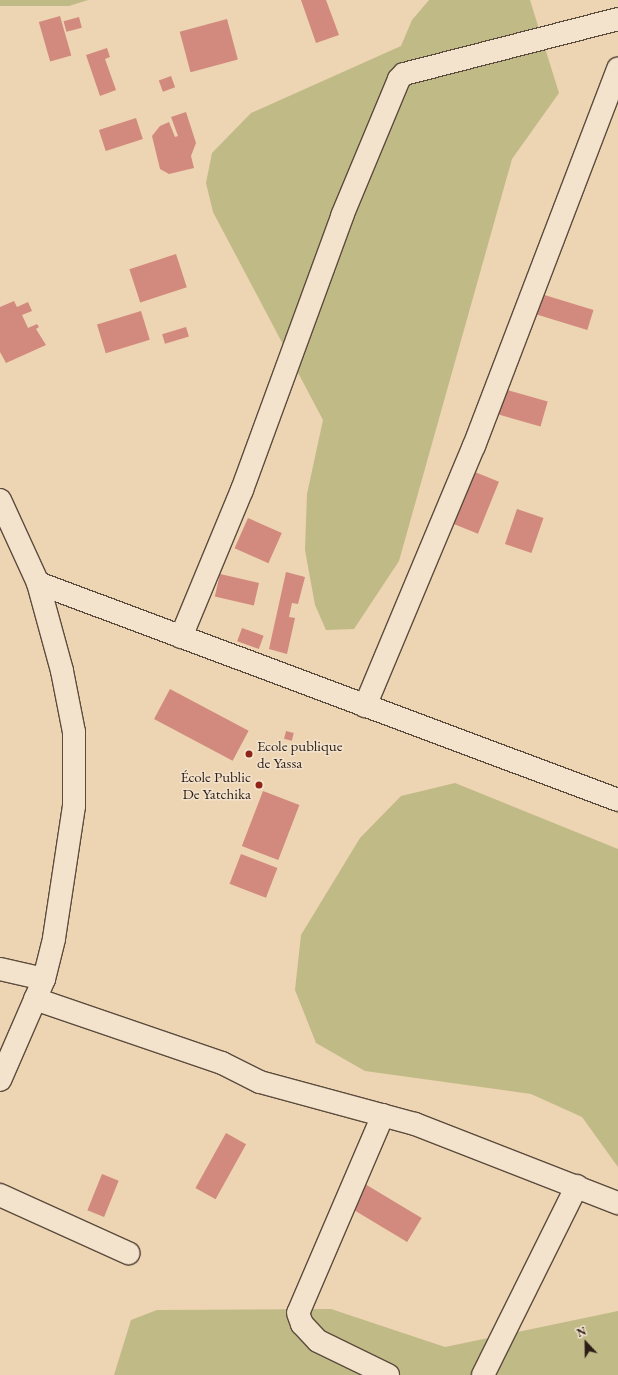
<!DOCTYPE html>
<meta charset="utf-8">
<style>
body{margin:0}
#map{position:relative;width:618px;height:1375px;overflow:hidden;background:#edd4b2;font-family:"EB Garamond",serif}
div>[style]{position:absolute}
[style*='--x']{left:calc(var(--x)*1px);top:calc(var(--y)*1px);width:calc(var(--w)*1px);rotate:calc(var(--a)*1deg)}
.green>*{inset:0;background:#c0ba87}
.building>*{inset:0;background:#d18a7d;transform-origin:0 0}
.roads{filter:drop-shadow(1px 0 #5c4c3d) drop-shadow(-1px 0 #5c4c3d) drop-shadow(0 1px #5c4c3d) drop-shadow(0 -1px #5c4c3d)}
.street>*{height:22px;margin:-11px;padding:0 11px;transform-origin:11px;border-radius:11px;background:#f3e3cd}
.secondary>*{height:22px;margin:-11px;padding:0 11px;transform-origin:11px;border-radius:11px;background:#f3e3cd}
.dots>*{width:11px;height:11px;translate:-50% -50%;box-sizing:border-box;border:2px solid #f3e3cd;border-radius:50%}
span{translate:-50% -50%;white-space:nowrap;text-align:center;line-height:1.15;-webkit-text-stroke:3px #f3e3cd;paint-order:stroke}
.poi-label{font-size:15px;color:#2c1e16}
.left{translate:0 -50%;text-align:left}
.right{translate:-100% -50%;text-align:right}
.north{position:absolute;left:566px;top:1323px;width:40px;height:40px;-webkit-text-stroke:3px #f3e3cd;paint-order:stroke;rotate:338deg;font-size:11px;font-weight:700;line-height:16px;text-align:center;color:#2c1e16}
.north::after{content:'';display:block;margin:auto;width:14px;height:18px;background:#2c1e16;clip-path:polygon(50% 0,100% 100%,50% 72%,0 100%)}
</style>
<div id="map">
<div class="green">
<i style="clip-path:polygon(0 0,88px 0,69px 6px,0 6px)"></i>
<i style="clip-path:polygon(429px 0,530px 0,559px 93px,512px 159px,399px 561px,354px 629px,326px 630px,315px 605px,305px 550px,307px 494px,323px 420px,213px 212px,206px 183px,212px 153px,251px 113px,401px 46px,412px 20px)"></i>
<i style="clip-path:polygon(455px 783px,618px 849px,618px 1167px,582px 1117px,531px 1094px,365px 1071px,316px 1043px,295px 990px,301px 935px,360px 838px,401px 796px)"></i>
<i style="clip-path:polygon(331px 1309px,445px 1347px,618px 1311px,618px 1375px,114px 1375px,131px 1320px,157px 1310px)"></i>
</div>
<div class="building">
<i style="clip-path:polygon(301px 0,326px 0,339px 35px,316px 43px)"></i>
<i style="left:60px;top:16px;width:41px;height:22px;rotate:74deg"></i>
<i style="left:79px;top:17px;width:11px;height:16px;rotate:75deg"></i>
<i style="left:227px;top:19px;width:42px;height:49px;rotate:75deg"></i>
<i style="clip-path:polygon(107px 48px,110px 57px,105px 59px,116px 90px,100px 96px,86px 55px)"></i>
<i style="left:171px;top:76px;width:12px;height:13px;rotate:70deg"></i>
<i style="clip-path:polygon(186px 112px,196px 143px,191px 156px,194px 168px,169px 174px,160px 169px,152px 136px,160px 126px,169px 122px,175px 137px,178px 136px,171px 117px)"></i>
<i style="left:136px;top:118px;width:22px;height:39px;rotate:72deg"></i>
<i style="left:176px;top:254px;width:35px;height:49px;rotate:72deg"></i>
<i style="left:538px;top:293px;width:58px;height:21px;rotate:17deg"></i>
<i style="clip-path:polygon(14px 301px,17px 307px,28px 302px,32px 311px,22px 315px,28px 328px,37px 324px,39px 327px,36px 329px,46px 345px,6px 363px,0 352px,0 307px)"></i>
<i style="left:141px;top:311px;width:30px;height:46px;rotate:73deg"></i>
<i style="left:186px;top:327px;width:10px;height:25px;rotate:73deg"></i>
<i style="left:490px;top:385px;width:60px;height:26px;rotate:16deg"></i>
<i style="left:460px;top:466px;width:42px;height:56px;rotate:22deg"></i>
<i style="left:517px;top:509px;width:28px;height:37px;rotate:19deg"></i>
<i style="left:248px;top:518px;width:37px;height:33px;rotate:24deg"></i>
<i style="clip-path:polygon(286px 572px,305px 577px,298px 604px,292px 603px,289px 617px,295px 618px,287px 654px,269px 649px)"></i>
<i style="left:220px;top:574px;width:40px;height:23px;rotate:13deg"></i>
<i style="left:242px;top:628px;width:23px;height:14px;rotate:20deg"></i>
<i style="left:170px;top:689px;width:89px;height:34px;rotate:28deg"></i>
<i style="left:286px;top:731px;width:8px;height:8px;rotate:14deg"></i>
<i style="left:263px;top:791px;width:39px;height:59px;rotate:21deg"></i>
<i style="left:241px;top:854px;width:39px;height:32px;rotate:21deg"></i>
<i style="left:226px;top:1133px;width:23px;height:63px;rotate:29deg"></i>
<i style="left:102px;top:1174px;width:18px;height:39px;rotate:22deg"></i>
<i style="left:365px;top:1184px;width:66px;height:28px;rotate:31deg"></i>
</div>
<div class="roads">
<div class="street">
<i style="--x:38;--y:583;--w:619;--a:20.51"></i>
<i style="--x:181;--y:637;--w:159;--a:-67.5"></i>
<i style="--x:242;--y:490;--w:292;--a:-69.9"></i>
<i style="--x:342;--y:216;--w:148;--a:-67.4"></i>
<i style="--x:399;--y:79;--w:7;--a:-45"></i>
<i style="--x:404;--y:74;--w:221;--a:-14.4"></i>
<i style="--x:365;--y:706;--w:282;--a:-67.3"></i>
<i style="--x:474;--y:446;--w:404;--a:-69.1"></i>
<i style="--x:0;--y:969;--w:45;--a:12.8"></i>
<i style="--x:35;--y:999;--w:198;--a:18.9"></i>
<i style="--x:222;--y:1063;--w:42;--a:26.6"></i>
<i style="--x:260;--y:1082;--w:161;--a:15.2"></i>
<i style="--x:415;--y:1124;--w:218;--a:21.3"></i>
<i style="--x:383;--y:1115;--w:215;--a:113.2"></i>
<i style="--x:298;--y:1313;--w:12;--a:70"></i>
<i style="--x:302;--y:1324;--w:23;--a:47"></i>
<i style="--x:318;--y:1341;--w:78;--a:25.9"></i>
<i style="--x:0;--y:1195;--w:141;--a:24.4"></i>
<i style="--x:483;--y:1375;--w:211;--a:-63.6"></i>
</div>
<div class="secondary">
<i style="--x:0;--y:500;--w:91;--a:65.4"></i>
<i style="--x:38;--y:583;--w:91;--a:74.7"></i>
<i style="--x:62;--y:671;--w:62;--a:78.9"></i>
<i style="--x:74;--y:732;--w:74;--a:90"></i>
<i style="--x:74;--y:806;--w:134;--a:98.6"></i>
<i style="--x:54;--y:939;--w:41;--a:104"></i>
<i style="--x:44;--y:979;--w:110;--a:113.5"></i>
</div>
</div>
<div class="dots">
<i style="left:249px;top:754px;background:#8f2418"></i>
<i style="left:259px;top:785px;background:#8f2418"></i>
</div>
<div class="poi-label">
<span class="left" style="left:257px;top:754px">Ecole publique<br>de Yassa</span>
<span class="right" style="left:251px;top:785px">École Public<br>De Yatchika</span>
</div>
<div class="north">N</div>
</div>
